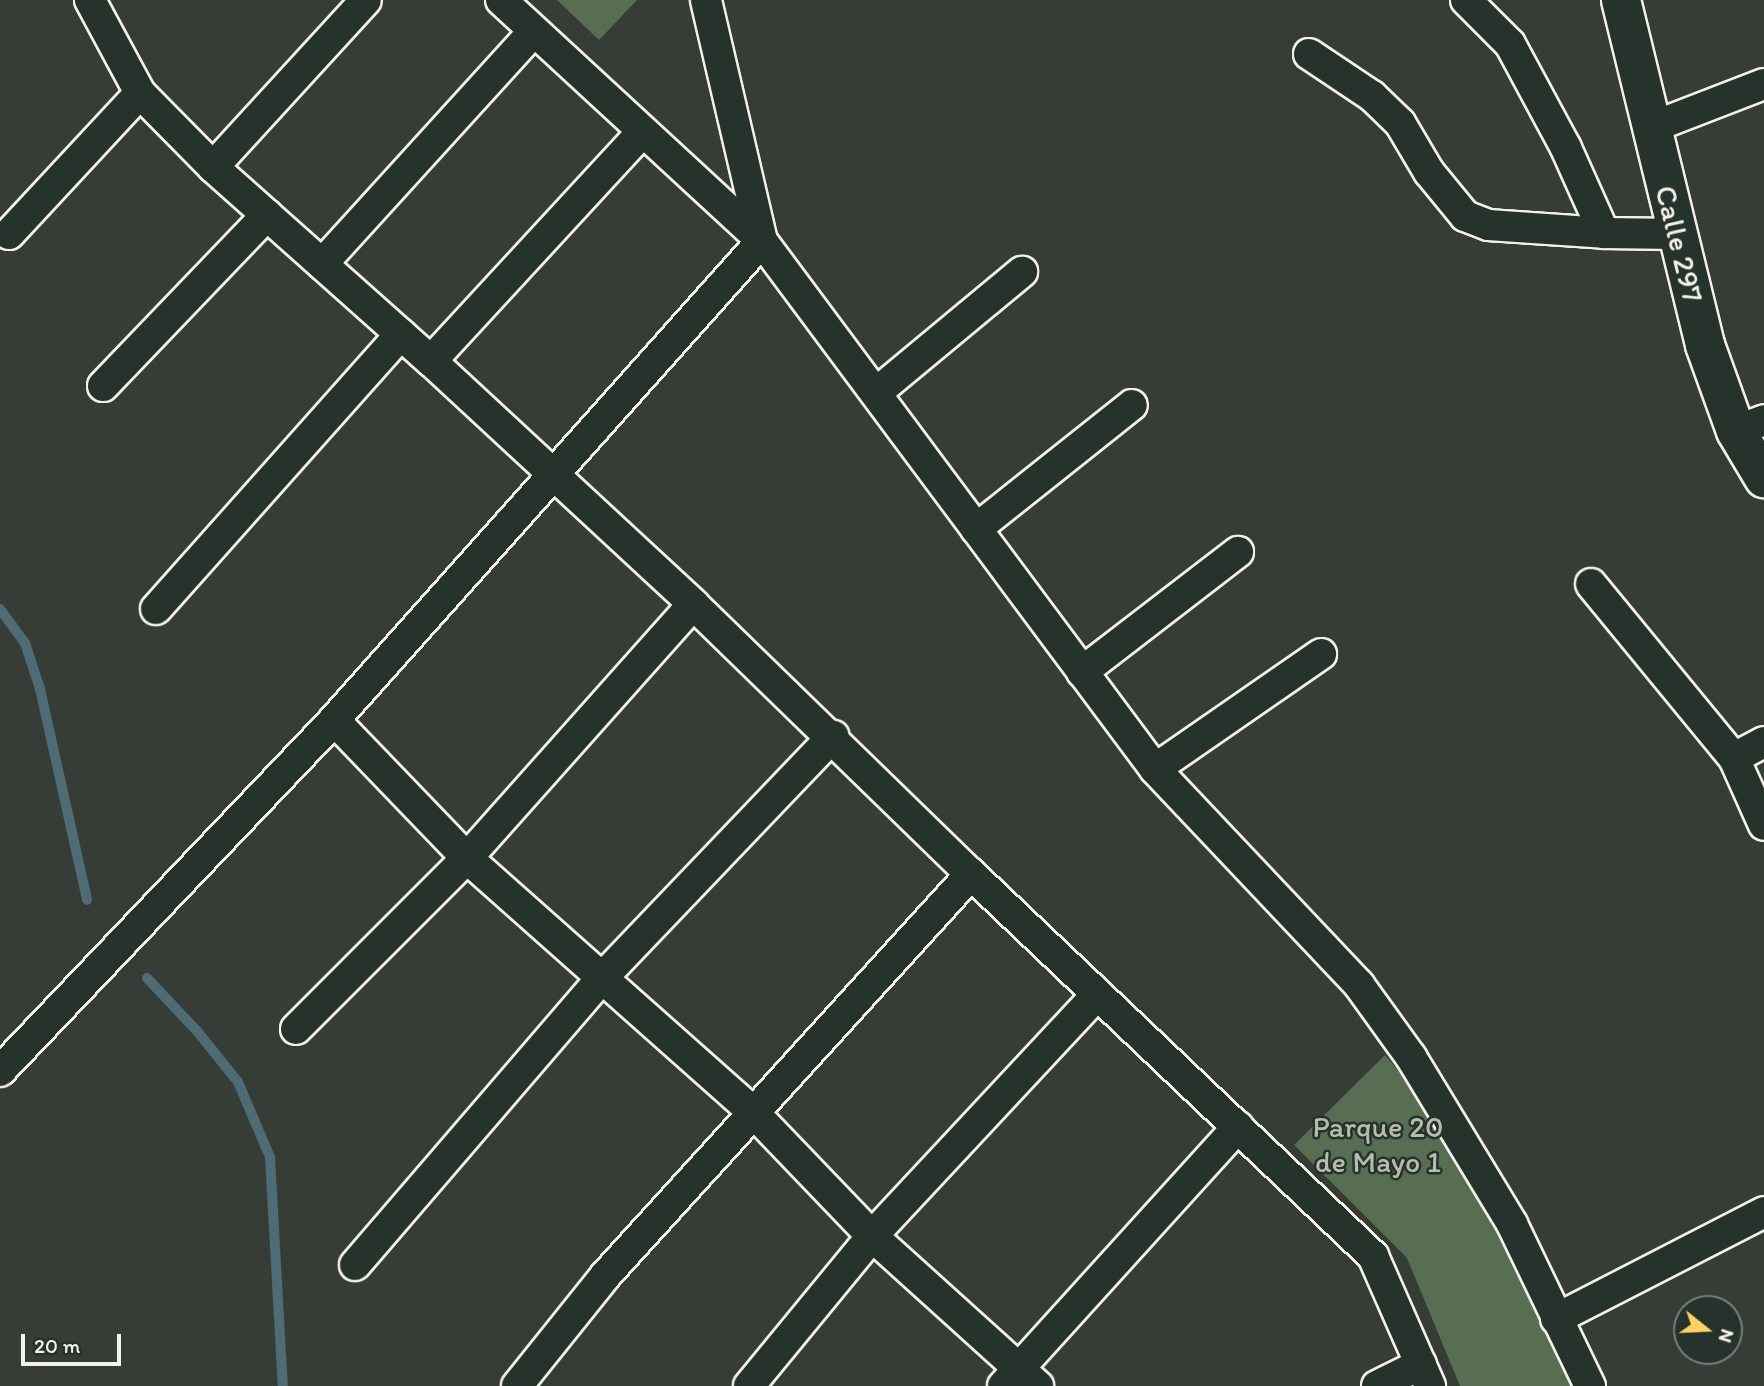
<!DOCTYPE html>
<style>
body{margin:0}
#map{position:relative;width:1764px;height:1386px;overflow:hidden;background:#353d36;font-family:Itim,sans-serif}
div>[style]{position:absolute}
[style*='--x']{left:calc(var(--x)*1px);top:calc(var(--y)*1px);width:calc(var(--w)*1px);rotate:calc(var(--a)*1deg)}
.green>*{inset:0;background:#586e53}
.stream>*{height:10px;margin:-5px;padding:0 5px;transform-origin:5px;border-radius:5px;background:#4f6b75}
.roads{filter:drop-shadow(2px 0 #f4f1e8) drop-shadow(-2px 0 #f4f1e8) drop-shadow(0 2px #f4f1e8) drop-shadow(0 -2px #f4f1e8)}
.street>*{height:30px;margin:-15px;padding:0 15px;transform-origin:15px;border-radius:15px;background:#26332d}
.secondary>*{height:38px;margin:-19px;padding:0 19px;transform-origin:19px;border-radius:19px;background:#26332d}
span{translate:-50% -50%;white-space:nowrap;text-align:center;line-height:1.15;-webkit-text-stroke:5px #26332d;paint-order:stroke}
.street-label{font-size:30px;color:#f4f1e8}
.park-label{font-size:30px;color:#b6bdac}
.north{position:absolute;left:1673px;top:1295px;width:70px;height:70px;box-sizing:border-box;background:#26332d;border:2px solid #787f78;border-radius:50%;rotate:108deg;font-size:19px;font-weight:700;line-height:28px;text-align:center;color:#f4f1e8}
.north::after{content:'';display:block;margin:auto;width:24px;height:32px;background:#ffd166;clip-path:polygon(50% 0,100% 100%,50% 72%,0 100%)}
.scale{position:absolute;left:21px;top:1334px;width:100px;height:32px;box-sizing:border-box;border:4px solid #f4f1e8;border-top:0;padding-left:9px;font-size:21px;line-height:24px;white-space:nowrap;color:#f4f1e8;-webkit-text-stroke:5px #26332d;paint-order:stroke}
</style>
<div id="map">
<div class="green">
<i style="clip-path:polygon(557px 0,637px 0,599px 40px)"></i>
<i style="clip-path:polygon(1385px 1055px,1409px 1083px,1496px 1223px,1578px 1386px,1460px 1386px,1407px 1258px,1294px 1145px)"></i>
</div>
<div class="stream">
<i style="--x:0;--y:609;--w:42;--a:53.7"></i>
<i style="--x:25;--y:643;--w:48;--a:71.9"></i>
<i style="--x:40;--y:689;--w:216;--a:77.4"></i>
<i style="--x:147;--y:978;--w:73;--a:46.7"></i>
<i style="--x:197;--y:1031;--w:65;--a:51.2"></i>
<i style="--x:238;--y:1082;--w:82;--a:66.9"></i>
<i style="--x:270;--y:1157;--w:229;--a:86.8"></i>
</div>
<div class="roads">
<div class="street">
<i style="--x:90;--y:0;--w:106;--a:61.7"></i>
<i style="--x:140;--y:93;--w:104;--a:45.4"></i>
<i style="--x:213;--y:167;--w:292;--a:41.7"></i>
<i style="--x:431;--y:361;--w:357;--a:42.8"></i>
<i style="--x:693;--y:604;--w:388;--a:44.2"></i>
<i style="--x:971;--y:874;--w:555;--a:43.54"></i>
<i style="--x:1373;--y:1256;--w:142;--a:66.3"></i>
<i style="--x:501;--y:0;--w:355;--a:42.7"></i>
<i style="--x:762;--y:241;--w:658;--a:53.34"></i>
<i style="--x:1155;--y:769;--w:297;--a:46.6"></i>
<i style="--x:1359;--y:985;--w:89;--a:54.2"></i>
<i style="--x:1411;--y:1057;--w:195;--a:58.8"></i>
<i style="--x:1512;--y:1224;--w:180;--a:64.3"></i>
<i style="--x:1466;--y:0;--w:62;--a:45"></i>
<i style="--x:1510;--y:44;--w:118;--a:61.7"></i>
<i style="--x:1566;--y:148;--w:93;--a:65.9"></i>
<i style="--x:1309;--y:54;--w:76;--a:33.7"></i>
<i style="--x:1372;--y:96;--w:39;--a:44"></i>
<i style="--x:1400;--y:123;--w:57;--a:59.4"></i>
<i style="--x:1429;--y:172;--w:57;--a:50.7"></i>
<i style="--x:1465;--y:216;--w:25;--a:21"></i>
<i style="--x:1488;--y:225;--w:116;--a:3.9"></i>
<i style="--x:1604;--y:233;--w:73;--a:0.8"></i>
<i style="--x:1650;--y:128;--w:122;--a:-21.1"></i>
<i style="--x:213;--y:167;--w:226;--a:-47.5"></i>
<i style="--x:9;--y:234;--w:192;--a:-47.1"></i>
<i style="--x:322;--y:264;--w:315;--a:-47.7"></i>
<i style="--x:431;--y:361;--w:311;--a:-47.3"></i>
<i style="--x:103;--y:386;--w:237;--a:-46.2"></i>
<i style="--x:876;--y:393;--w:190;--a:-39.7"></i>
<i style="--x:1736;--y:431;--w:30;--a:-21"></i>
<i style="--x:976;--y:529;--w:199;--a:-38.5"></i>
<i style="--x:1591;--y:584;--w:225;--a:50.6"></i>
<i style="--x:1734;--y:758;--w:73;--a:65.9"></i>
<i style="--x:156;--y:609;--w:368;--a:-48.3"></i>
<i style="--x:1082;--y:672;--w:197;--a:-37.6"></i>
<i style="--x:334;--y:720;--w:192;--a:46.1"></i>
<i style="--x:467;--y:858;--w:381;--a:41.6"></i>
<i style="--x:752;--y:1111;--w:173;--a:46.2"></i>
<i style="--x:872;--y:1236;--w:224;--a:42.1"></i>
<i style="--x:1734;--y:758;--w:34;--a:-28"></i>
<i style="--x:1155;--y:769;--w:202;--a:-34.7"></i>
<i style="--x:296;--y:1029;--w:242;--a:-45"></i>
<i style="--x:467;--y:858;--w:340;--a:-48.3"></i>
<i style="--x:0;--y:1071;--w:485;--a:-46.4"></i>
<i style="--x:334;--y:720;--w:642;--a:-48.22"></i>
<i style="--x:762;--y:241;--w:247;--a:-103.1"></i>
<i style="--x:355;--y:1265;--w:379;--a:-49.3"></i>
<i style="--x:602;--y:978;--w:335;--a:-46.3"></i>
<i style="--x:1556;--y:1319;--w:234;--a:-27.2"></i>
<i style="--x:517;--y:1386;--w:141;--a:-51.3"></i>
<i style="--x:605;--y:1276;--w:544;--a:-47.68"></i>
<i style="--x:749;--y:1386;--w:194;--a:-50.6"></i>
<i style="--x:872;--y:1236;--w:330;--a:-47"></i>
<i style="--x:1003;--y:1386;--w:350;--a:-47.8"></i>
<i style="--x:1377;--y:1386;--w:49;--a:-26.6"></i>
</div>
<div class="secondary">
<i style="--x:1621;--y:0;--w:355;--a:76.3"></i>
<i style="--x:1705;--y:345;--w:91;--a:70.2"></i>
<i style="--x:1736;--y:431;--w:55;--a:59.2"></i>
</div>
</div>
<div class="street-label">
<span style="left:1679px;top:244px;rotate:76deg">Calle 297</span>
</div>
<div class="park-label">
<span style="left:1378px;top:1144px">Parque 20<br>de Mayo 1</span>
</div>
<div class="north">N</div>
<div class="scale">20 m</div>
</div>
